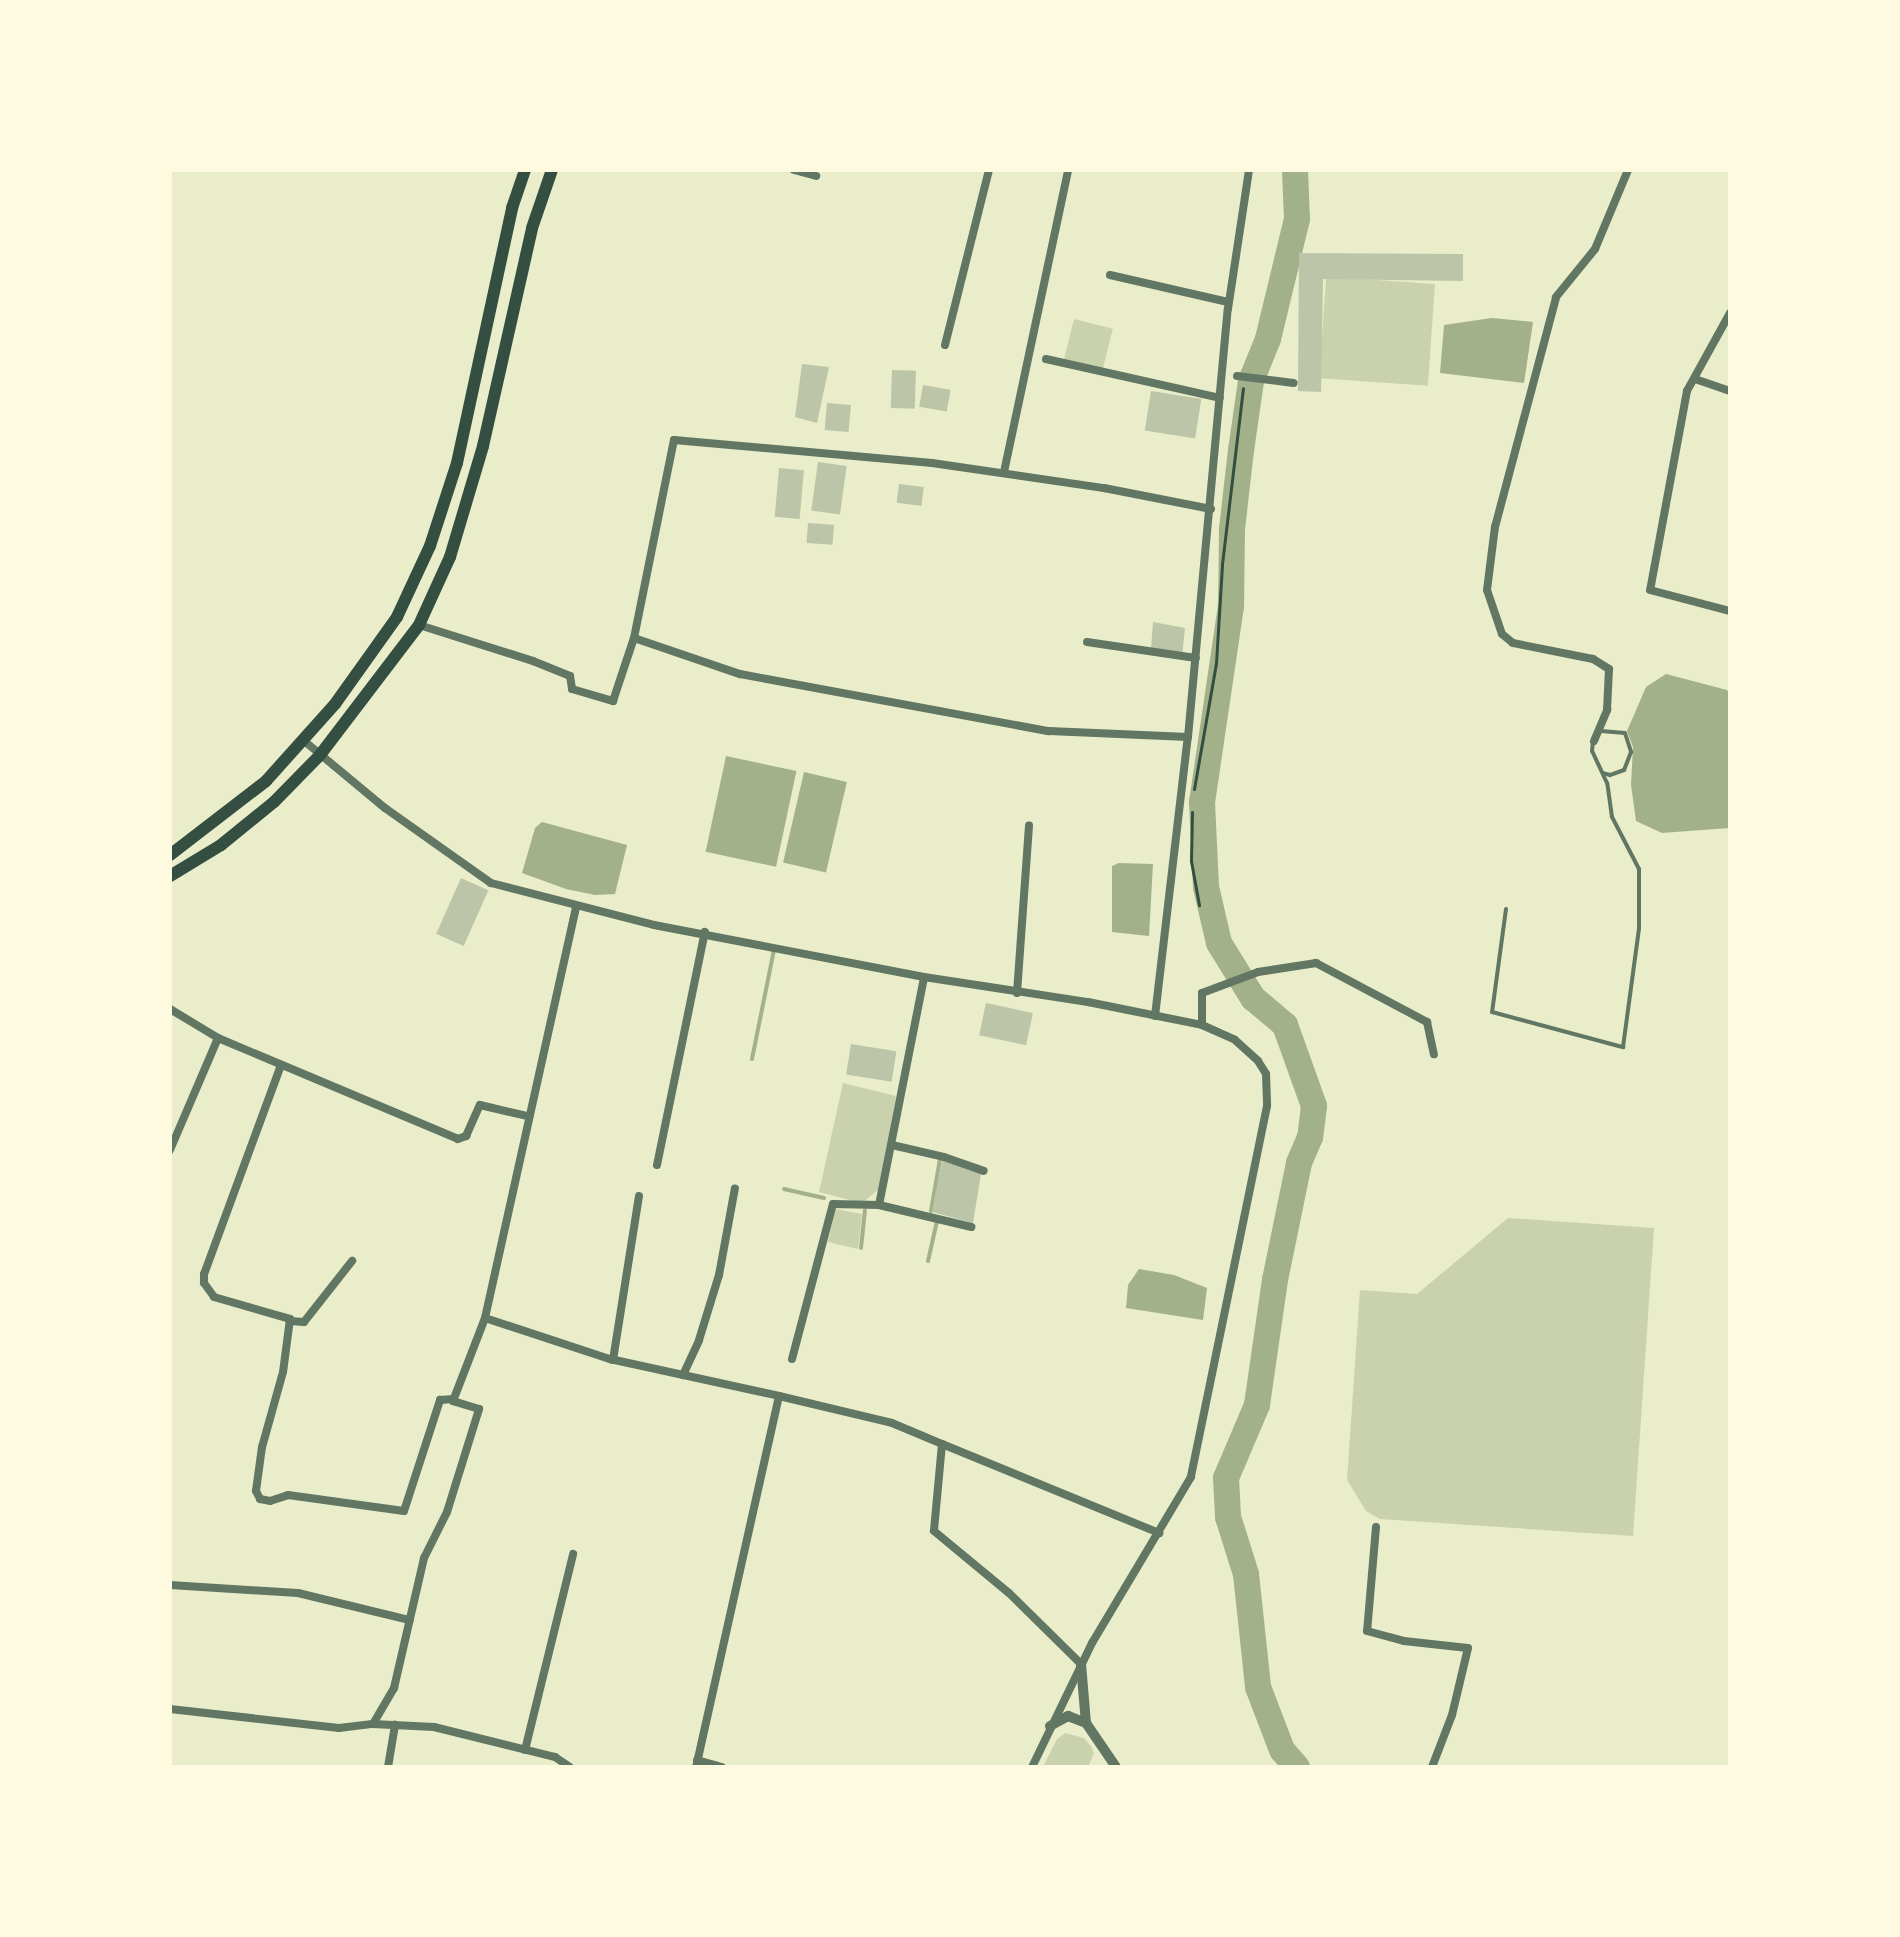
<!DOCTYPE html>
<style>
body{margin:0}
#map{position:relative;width:1900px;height:1937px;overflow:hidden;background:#e9edc9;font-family:Montserrat,sans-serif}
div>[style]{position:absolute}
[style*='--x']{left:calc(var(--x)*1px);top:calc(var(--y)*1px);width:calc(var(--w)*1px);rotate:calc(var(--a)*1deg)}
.green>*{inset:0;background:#cad2ad;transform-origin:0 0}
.water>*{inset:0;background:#a3b18a;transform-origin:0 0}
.stream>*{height:4px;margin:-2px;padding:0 2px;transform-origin:2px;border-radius:2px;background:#a3b18a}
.river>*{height:26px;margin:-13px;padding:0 13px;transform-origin:13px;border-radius:13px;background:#a3b18a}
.building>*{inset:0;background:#bcc5a7;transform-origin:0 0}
.path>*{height:3px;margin:-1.5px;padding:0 1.5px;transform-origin:1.5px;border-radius:1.5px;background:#344e41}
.service>*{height:4px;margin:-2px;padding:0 2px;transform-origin:2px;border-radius:2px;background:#617663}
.minor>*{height:8px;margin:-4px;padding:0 4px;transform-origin:4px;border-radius:4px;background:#617663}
.tertiary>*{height:10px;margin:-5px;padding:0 5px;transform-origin:5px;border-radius:5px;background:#617663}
.primary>*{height:12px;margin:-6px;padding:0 6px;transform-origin:6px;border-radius:6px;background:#344e41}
span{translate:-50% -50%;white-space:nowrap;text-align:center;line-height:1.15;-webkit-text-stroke:8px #fefae0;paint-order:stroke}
.frame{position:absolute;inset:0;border:172px solid #fefae0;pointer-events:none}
</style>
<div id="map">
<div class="green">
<i style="left:1435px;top:284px;width:102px;height:109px;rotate:94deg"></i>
<i style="left:1074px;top:319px;width:40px;height:42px;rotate:14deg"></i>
<i style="clip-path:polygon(843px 1083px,896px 1096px,879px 1189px,862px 1203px,819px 1192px)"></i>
<i style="clip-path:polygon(835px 1209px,862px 1214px,858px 1249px,828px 1242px)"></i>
<i style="clip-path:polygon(1508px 1218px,1654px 1228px,1633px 1536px,1380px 1519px,1366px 1511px,1347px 1480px,1360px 1290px,1417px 1294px)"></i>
<i style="clip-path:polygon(1065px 1733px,1084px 1738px,1091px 1746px,1094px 1753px,1088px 1767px,1043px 1767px,1057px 1739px)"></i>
</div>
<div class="water">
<i style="clip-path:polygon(1492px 318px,1533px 322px,1524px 383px,1440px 373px,1444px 325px)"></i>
<i style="clip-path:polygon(1666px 674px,1727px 690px,1730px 694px,1729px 828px,1662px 833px,1636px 821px,1631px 785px,1633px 747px,1627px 731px,1646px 687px)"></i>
<i style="left:726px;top:756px;width:72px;height:98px;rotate:12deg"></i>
<i style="left:804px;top:772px;width:44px;height:93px;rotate:13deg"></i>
<i style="clip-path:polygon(542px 822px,627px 845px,615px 894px,595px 895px,566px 889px,522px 873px,535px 828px)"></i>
<i style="clip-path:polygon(1119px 863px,1153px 864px,1149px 936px,1112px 932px,1112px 866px)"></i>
<i style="clip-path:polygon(1139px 1269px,1174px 1275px,1207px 1288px,1203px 1320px,1126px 1308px,1128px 1285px)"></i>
</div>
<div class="stream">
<i style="--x:752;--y:1059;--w:111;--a:-78.6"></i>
<i style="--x:784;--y:1189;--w:41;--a:12.7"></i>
<i style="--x:931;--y:1211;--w:53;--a:-80.2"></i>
<i style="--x:861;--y:1248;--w:38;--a:-84"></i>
<i style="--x:928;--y:1261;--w:41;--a:-77.3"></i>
</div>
<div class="river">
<i style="--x:1295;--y:170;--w:49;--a:87.7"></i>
<i style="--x:1297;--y:219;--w:123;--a:103.6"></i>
<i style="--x:1268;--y:339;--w:45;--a:112"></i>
<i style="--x:1251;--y:381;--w:70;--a:98.2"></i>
<i style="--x:1241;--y:450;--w:80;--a:96.5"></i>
<i style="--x:1232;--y:529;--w:77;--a:90.7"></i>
<i style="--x:1231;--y:606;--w:198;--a:98.4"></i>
<i style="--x:1202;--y:802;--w:85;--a:87.3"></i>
<i style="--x:1206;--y:887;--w:57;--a:76.9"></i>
<i style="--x:1219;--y:943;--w:65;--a:58.3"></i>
<i style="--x:1253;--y:998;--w:42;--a:40.2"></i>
<i style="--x:1285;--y:1025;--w:86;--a:70.3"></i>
<i style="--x:1314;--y:1106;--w:31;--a:97"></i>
<i style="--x:1310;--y:1137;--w:28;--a:113"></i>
<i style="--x:1299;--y:1163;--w:119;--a:101.6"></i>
<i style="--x:1275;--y:1280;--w:126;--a:98.2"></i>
<i style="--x:1257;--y:1405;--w:79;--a:113"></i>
<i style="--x:1226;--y:1478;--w:39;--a:87"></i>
<i style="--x:1228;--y:1517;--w:60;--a:72.5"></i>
<i style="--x:1246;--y:1574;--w:114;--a:83.9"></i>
<i style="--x:1258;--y:1687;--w:67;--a:69.1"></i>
<i style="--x:1282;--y:1750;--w:23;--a:49"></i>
</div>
<div class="building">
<i style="clip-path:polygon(1299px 253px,1463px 254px,1463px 281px,1323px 279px,1321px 392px,1298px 391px)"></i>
<i style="clip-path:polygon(802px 364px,829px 367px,817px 423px,795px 417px)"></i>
<i style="left:892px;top:370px;width:24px;height:38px;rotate:2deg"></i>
<i style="left:923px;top:385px;width:28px;height:22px;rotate:10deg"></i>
<i style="left:1151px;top:391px;width:51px;height:40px;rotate:9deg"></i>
<i style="left:827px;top:403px;width:24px;height:27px;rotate:5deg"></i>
<i style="left:818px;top:462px;width:29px;height:49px;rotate:8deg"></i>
<i style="left:779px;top:468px;width:25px;height:49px;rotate:5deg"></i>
<i style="left:899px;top:484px;width:25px;height:19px;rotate:7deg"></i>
<i style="left:808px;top:523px;width:26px;height:20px;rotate:4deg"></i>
<i style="clip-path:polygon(1153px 622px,1185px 628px,1182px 656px,1151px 649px)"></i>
<i style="left:461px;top:878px;width:30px;height:61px;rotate:24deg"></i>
<i style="left:986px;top:1003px;width:48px;height:33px;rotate:12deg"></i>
<i style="left:851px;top:1044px;width:46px;height:31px;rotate:9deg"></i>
<i style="clip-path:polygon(942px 1160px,981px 1174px,973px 1223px,932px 1212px)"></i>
</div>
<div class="path">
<i style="--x:1194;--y:789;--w:128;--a:-80.1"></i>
<i style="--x:1216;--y:663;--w:99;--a:-86.5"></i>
<i style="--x:1222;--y:564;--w:177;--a:-83.2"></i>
<i style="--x:1192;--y:812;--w:49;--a:91.2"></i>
<i style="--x:1191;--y:861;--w:45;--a:79.7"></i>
</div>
<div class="service">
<i style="--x:1601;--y:731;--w:24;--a:5"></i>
<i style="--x:1625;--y:733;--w:20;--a:72"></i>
<i style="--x:1631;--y:752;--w:19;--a:111"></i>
<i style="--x:1624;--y:770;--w:15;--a:160"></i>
<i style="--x:1610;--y:775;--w:7;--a:-164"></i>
<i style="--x:1506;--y:909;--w:104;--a:97.7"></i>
<i style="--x:1492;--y:1012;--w:136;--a:15"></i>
<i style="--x:1623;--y:1047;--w:120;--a:-82.3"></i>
<i style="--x:1639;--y:928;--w:59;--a:-90"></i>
<i style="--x:1639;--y:869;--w:59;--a:-117.4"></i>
<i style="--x:1612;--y:817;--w:34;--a:-98"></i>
<i style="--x:1607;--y:783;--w:35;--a:-115"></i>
<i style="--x:1592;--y:751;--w:10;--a:-84"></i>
</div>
<div class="minor">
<i style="--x:794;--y:170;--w:23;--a:15"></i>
<i style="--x:1110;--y:275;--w:121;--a:12.9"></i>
<i style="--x:1730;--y:313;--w:89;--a:118.9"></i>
<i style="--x:1687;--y:391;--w:202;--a:100.5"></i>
<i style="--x:1650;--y:590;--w:83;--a:14.7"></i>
<i style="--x:945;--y:345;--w:180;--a:-75.9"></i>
<i style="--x:1046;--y:359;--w:178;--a:12.6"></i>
<i style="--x:1237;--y:376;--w:57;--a:7"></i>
<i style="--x:1695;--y:379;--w:37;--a:19"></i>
<i style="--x:1004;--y:472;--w:309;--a:-78"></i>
<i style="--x:419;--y:625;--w:120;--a:17.5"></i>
<i style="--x:533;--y:661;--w:40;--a:22"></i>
<i style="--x:570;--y:676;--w:13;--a:81"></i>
<i style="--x:572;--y:689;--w:43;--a:16.3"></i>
<i style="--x:613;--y:701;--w:66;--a:-71.6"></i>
<i style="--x:634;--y:638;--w:202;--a:-78.6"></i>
<i style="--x:674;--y:440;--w:259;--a:5.1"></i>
<i style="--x:932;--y:463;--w:174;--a:8.3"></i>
<i style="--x:1104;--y:488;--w:109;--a:11.1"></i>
<i style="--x:634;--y:638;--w:112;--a:18.8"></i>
<i style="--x:740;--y:674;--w:314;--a:10.5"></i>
<i style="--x:1049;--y:731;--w:139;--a:2.5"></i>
<i style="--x:1087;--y:642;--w:110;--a:8.4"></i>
<i style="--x:303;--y:740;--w:107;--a:39.7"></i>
<i style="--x:385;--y:808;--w:130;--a:35.3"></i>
<i style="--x:491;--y:883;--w:168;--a:14.4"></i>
<i style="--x:654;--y:925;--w:275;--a:10.9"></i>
<i style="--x:924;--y:977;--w:166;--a:8.7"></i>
<i style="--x:1088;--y:1002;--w:116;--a:11.4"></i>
<i style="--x:1202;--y:1025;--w:36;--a:24"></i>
<i style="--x:1235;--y:1040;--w:31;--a:42"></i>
<i style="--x:1258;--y:1061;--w:15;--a:58"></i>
<i style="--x:1266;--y:1074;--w:32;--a:88"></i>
<i style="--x:1267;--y:1106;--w:379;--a:101.6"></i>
<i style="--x:1191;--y:1477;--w:193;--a:120.8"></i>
<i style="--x:1092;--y:1643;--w:138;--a:115.8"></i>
<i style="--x:1594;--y:741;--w:34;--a:-67"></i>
<i style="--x:1607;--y:710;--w:41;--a:-87.2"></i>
<i style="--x:1609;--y:669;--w:19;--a:-148"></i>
<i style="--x:1593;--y:659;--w:82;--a:-168.7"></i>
<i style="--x:1513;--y:643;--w:14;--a:-141"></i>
<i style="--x:1502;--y:634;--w:46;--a:-108.8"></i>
<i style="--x:1487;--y:590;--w:64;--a:-82.8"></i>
<i style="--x:1495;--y:527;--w:238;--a:-75.1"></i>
<i style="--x:1556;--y:297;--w:62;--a:-50.9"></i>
<i style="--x:1595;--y:249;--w:86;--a:-67.3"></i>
<i style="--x:1017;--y:993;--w:168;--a:-85.9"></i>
<i style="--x:170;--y:1009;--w:56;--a:31.1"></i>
<i style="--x:218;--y:1038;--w:260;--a:22.8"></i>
<i style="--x:458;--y:1139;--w:9;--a:-21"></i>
<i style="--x:466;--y:1136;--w:34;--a:-66"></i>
<i style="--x:480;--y:1105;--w:48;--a:13.2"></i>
<i style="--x:1155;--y:1016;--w:281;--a:-83.3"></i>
<i style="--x:1188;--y:737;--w:430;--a:-84.7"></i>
<i style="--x:1228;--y:309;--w:141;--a:-81.4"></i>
<i style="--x:1202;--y:1025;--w:32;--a:-90"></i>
<i style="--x:1202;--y:993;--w:60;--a:-20.6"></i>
<i style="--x:1258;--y:972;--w:59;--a:-8.8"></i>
<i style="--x:1316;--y:963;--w:126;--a:28"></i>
<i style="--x:1427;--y:1022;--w:33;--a:78"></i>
<i style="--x:281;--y:1065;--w:223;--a:110.2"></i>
<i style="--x:204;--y:1274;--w:9;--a:90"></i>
<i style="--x:204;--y:1283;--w:17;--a:54"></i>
<i style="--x:214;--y:1297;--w:79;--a:16.1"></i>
<i style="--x:290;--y:1319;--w:53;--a:97.5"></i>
<i style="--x:283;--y:1372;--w:78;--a:105.6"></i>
<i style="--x:262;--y:1447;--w:44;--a:97.8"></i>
<i style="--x:256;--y:1491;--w:9;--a:63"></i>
<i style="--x:260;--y:1499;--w:10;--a:11"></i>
<i style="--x:270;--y:1501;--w:19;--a:-18"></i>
<i style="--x:288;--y:1495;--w:117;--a:7.9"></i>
<i style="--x:404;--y:1511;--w:117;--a:-72"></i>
<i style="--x:440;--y:1400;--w:14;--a:-4"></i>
<i style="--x:892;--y:1145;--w:53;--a:13"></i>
<i style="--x:944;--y:1157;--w:42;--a:19.3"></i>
<i style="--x:170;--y:1150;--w:122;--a:-66.8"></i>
<i style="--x:657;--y:1165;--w:238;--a:-78.4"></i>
<i style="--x:879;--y:1205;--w:95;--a:13.4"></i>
<i style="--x:485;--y:1318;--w:132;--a:18.2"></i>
<i style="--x:610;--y:1359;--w:173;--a:12.3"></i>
<i style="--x:779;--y:1396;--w:380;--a:102.6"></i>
<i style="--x:290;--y:1321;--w:14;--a:4"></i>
<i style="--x:304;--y:1322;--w:78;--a:-51.8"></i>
<i style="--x:792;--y:1359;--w:160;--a:-75.2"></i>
<i style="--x:833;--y:1204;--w:46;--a:1.2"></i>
<i style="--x:879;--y:1205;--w:232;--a:-78.8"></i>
<i style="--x:613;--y:1360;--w:166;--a:-81"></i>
<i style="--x:683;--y:1375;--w:38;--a:-65"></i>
<i style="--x:699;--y:1340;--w:68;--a:-72.9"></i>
<i style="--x:719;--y:1275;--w:88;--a:-79.6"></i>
<i style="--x:779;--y:1396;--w:116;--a:13.4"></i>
<i style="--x:892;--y:1423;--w:54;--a:22.8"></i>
<i style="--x:942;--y:1444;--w:87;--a:95.3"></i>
<i style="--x:934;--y:1531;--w:97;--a:39.6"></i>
<i style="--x:1009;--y:1593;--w:101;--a:44.6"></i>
<i style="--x:942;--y:1444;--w:235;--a:22.3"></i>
<i style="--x:1376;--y:1527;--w:104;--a:94.9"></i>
<i style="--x:1367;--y:1631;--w:38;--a:15"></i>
<i style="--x:1404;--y:1641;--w:64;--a:6.2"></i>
<i style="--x:1468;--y:1648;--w:69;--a:103.4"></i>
<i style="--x:1452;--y:1715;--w:56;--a:111"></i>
<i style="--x:170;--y:1585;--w:128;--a:3.6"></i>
<i style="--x:298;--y:1593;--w:115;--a:13.6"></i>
<i style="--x:170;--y:1709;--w:170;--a:6.4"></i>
<i style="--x:339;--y:1728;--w:34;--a:-7"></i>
<i style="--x:373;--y:1724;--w:61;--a:2.8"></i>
<i style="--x:434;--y:1727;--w:125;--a:13.9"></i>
<i style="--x:555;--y:1757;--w:18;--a:34"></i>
<i style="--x:373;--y:1724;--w:42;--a:-59.7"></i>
<i style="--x:394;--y:1688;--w:133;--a:-77"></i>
<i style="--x:424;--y:1558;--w:51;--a:-63.4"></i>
<i style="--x:447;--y:1512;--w:108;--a:-72.7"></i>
<i style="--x:479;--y:1409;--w:27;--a:-163"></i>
<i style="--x:453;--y:1401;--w:89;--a:-68.9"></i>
<i style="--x:485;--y:1318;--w:421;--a:-77.5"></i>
<i style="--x:525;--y:1750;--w:202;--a:-76.2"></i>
<i style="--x:697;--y:1760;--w:26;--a:16"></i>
<i style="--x:388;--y:1767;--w:43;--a:-80.5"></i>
</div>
<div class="tertiary">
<i style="--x:1081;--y:1664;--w:59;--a:85.2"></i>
<i style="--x:1086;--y:1723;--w:53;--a:55.7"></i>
<i style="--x:1050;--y:1726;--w:21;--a:-29"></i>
<i style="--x:1068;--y:1716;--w:19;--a:21"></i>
</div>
<div class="primary">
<i style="--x:170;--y:855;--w:121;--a:-37.6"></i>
<i style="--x:266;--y:781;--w:103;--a:-48.1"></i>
<i style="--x:335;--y:704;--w:107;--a:-54.5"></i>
<i style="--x:397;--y:617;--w:78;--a:-65.1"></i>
<i style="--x:430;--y:546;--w:87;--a:-72"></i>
<i style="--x:457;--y:463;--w:261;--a:-77.8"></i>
<i style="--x:512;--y:208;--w:40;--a:-71.1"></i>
<i style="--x:170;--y:876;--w:60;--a:-31.3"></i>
<i style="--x:221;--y:845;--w:68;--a:-39.1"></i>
<i style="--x:274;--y:802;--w:66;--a:-45.6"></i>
<i style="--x:320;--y:755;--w:163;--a:-52.7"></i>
<i style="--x:419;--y:625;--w:75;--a:-65.5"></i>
<i style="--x:450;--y:557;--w:116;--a:-73.4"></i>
<i style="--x:483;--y:446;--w:223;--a:-77.3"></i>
<i style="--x:532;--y:228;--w:61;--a:-71"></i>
</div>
<div class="frame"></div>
</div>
